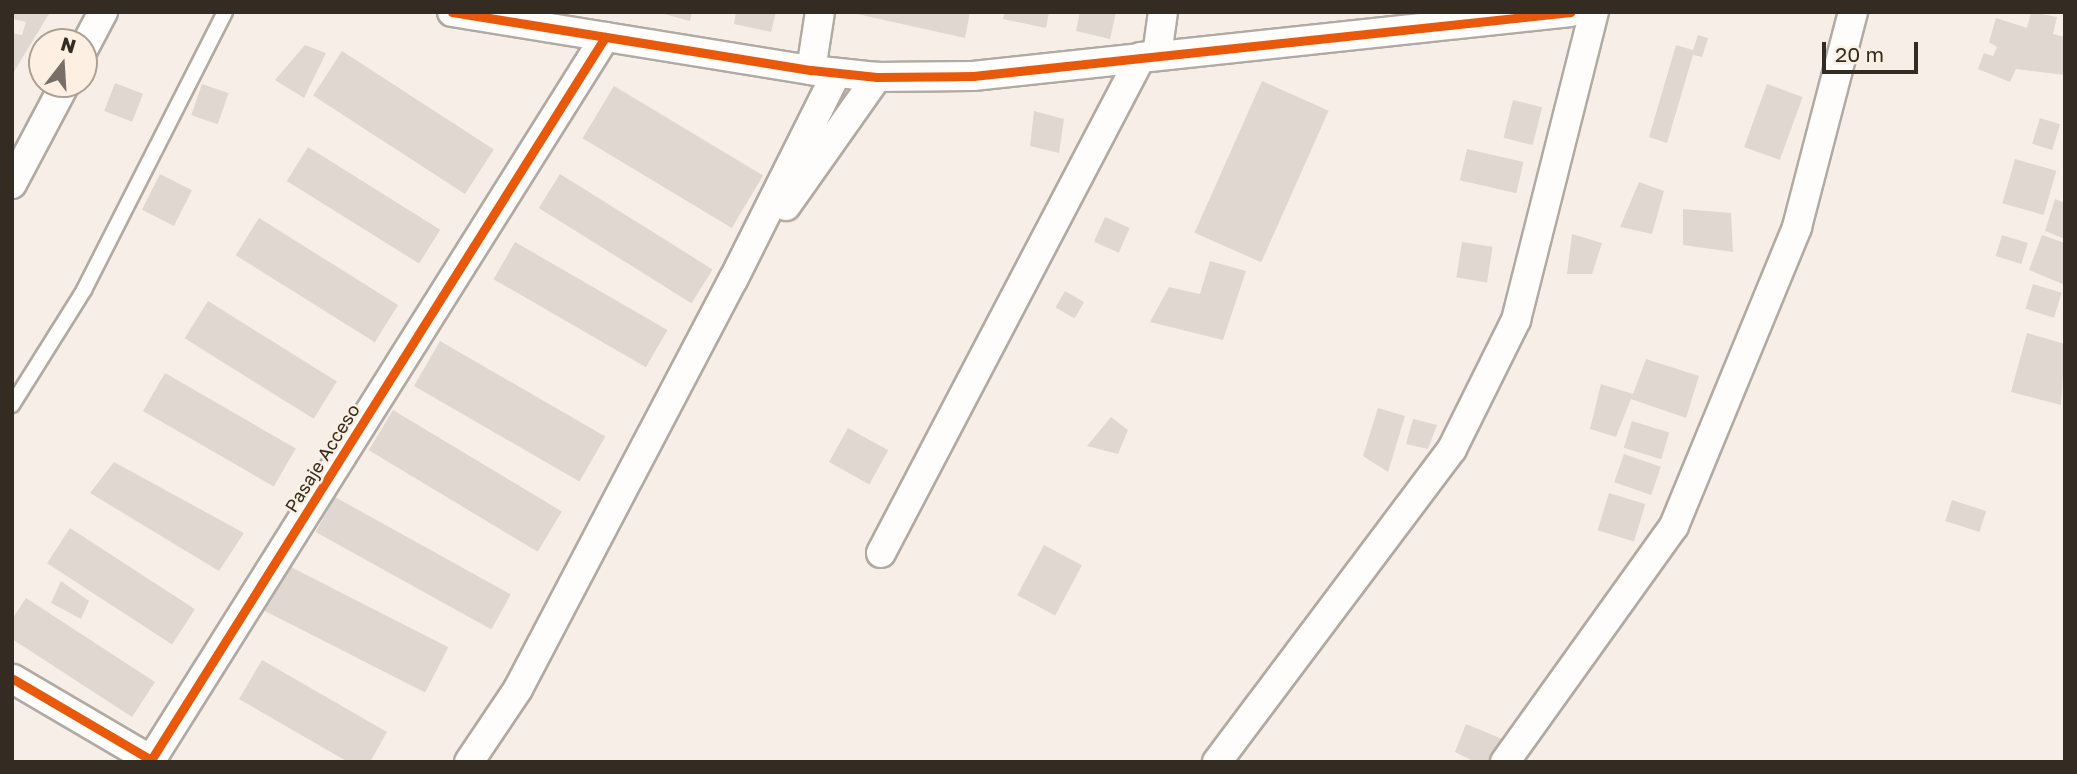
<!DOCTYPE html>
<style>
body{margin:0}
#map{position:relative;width:2077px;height:774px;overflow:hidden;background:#f7efe7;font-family:"Golos Text",sans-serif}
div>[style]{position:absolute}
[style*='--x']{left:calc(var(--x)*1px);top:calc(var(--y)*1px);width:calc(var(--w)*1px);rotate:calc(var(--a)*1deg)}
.building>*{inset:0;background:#e0d8d0;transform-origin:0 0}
.roads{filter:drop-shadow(2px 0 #b1aaa2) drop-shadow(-2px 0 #b1aaa2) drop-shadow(0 2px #b1aaa2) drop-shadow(0 -2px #b1aaa2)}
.service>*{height:14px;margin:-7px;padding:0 7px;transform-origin:7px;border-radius:7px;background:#fefdfb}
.minor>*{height:28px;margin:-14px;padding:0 14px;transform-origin:14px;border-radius:14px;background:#fefdfb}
.cycleway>*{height:9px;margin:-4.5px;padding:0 4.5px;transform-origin:4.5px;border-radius:4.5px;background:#e8590c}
span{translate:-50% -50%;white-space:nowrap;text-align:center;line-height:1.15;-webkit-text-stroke:5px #fdefe1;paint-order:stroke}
.street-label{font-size:18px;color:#342c23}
.frame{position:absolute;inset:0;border:14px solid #342c23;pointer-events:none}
.north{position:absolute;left:28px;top:28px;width:70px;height:70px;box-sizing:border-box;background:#fdefe1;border:2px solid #ada195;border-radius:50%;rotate:17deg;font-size:19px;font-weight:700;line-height:28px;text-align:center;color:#342c23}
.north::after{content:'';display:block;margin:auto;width:24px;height:32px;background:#787068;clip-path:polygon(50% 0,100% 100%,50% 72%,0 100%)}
.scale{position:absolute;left:1822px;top:42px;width:96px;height:32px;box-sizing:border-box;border:4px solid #342c23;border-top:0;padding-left:9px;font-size:21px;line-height:24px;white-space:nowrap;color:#342c23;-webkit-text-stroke:5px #fdefe1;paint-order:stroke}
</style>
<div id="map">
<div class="building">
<i style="clip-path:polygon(12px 12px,49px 14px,12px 75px,12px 33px,22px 35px,26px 22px,12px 19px)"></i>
<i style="clip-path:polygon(657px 12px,692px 12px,690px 21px)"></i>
<i style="clip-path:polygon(736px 12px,776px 12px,771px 32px,734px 24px)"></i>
<i style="clip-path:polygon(848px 12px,970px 12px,965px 38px)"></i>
<i style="clip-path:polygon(1005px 12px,1049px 12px,1046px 28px,1003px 19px)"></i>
<i style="clip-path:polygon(1080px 12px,1116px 12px,1110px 39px,1076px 31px)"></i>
<i style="clip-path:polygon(2031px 12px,2057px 17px,2053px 34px,2065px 37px,2065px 75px,2016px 69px,2010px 82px,1978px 69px,1984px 53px,1993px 56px,1997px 47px,1989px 42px,1996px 18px,2027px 28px)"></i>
<i style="clip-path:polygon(1698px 35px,1708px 38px,1702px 57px,1693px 55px,1667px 143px,1649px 137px,1676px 45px,1693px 50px)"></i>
<i style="clip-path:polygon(305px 45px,326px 53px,304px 98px,275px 80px)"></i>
<i style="left:342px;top:51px;width:181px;height:53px;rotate:33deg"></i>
<i style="left:1262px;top:81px;width:73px;height:166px;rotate:24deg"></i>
<i style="left:115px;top:83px;width:30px;height:30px;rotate:21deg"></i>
<i style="left:202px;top:84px;width:28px;height:33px;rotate:19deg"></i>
<i style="left:1767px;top:84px;width:38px;height:67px;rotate:20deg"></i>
<i style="left:614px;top:86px;width:174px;height:61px;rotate:31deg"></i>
<i style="left:1513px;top:100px;width:30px;height:39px;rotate:14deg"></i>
<i style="clip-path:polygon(1034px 111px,1064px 119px,1059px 153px,1030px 146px)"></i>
<i style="left:2040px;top:118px;width:21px;height:27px;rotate:17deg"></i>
<i style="left:308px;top:147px;width:156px;height:40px;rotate:32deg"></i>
<i style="left:1467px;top:149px;width:58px;height:32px;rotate:13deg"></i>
<i style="left:2015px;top:159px;width:43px;height:46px;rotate:16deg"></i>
<i style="left:160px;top:174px;width:36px;height:40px;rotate:27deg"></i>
<i style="left:560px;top:174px;width:180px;height:40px;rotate:32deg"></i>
<i style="clip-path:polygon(1639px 182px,1664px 191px,1652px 234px,1620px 227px)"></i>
<i style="clip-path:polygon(2055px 199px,2065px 203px,2065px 239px,2045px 231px)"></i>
<i style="clip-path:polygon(1683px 209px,1731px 213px,1733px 252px,1683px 245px)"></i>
<i style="left:1105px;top:217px;width:27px;height:27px;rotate:24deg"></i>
<i style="left:259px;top:218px;width:164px;height:44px;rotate:32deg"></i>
<i style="clip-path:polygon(1572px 234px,1602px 243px,1592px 274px,1567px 274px)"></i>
<i style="left:2002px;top:235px;width:27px;height:22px;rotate:17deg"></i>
<i style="clip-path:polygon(2042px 235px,2065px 243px,2065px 285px,2029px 270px)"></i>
<i style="left:515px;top:242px;width:176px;height:43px;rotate:30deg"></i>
<i style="left:1462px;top:242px;width:31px;height:36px;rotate:9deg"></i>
<i style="clip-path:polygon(1210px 261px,1246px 271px,1223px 340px,1150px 322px,1169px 287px,1200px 294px)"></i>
<i style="left:2033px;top:284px;width:30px;height:26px;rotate:17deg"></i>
<i style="left:1065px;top:291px;width:22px;height:19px;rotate:30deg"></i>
<i style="left:208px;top:301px;width:152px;height:44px;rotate:32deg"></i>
<i style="clip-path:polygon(2027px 333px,2065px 344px,2061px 405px,2011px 392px)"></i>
<i style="left:440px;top:341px;width:191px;height:52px;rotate:30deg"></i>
<i style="clip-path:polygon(1646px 359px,1699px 376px,1686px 418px,1631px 399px,1616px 437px,1590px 429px,1601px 384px,1633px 394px)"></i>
<i style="left:165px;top:373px;width:151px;height:44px;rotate:30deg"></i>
<i style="clip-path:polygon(1378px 408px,1405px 416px,1388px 472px,1363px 456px)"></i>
<i style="left:393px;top:410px;width:197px;height:47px;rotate:31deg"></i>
<i style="clip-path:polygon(1111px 417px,1128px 430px,1118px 454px,1087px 446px)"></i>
<i style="clip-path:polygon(1413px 419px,1437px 425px,1428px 449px,1406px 444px)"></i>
<i style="left:1632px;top:421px;width:39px;height:28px;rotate:17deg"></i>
<i style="left:848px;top:428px;width:46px;height:39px;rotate:29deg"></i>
<i style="left:1624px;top:454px;width:39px;height:30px;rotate:19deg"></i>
<i style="clip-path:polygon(114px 462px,244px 533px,219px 571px,90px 493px)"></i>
<i style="left:1609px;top:493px;width:38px;height:39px;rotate:17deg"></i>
<i style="left:335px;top:497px;width:201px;height:40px;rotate:29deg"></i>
<i style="left:1952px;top:500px;width:36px;height:22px;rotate:18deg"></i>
<i style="left:70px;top:528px;width:149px;height:42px;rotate:33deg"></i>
<i style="left:1044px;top:545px;width:43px;height:57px;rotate:28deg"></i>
<i style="left:287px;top:565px;width:181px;height:51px;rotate:27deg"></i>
<i style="clip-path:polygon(61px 581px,89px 601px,81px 619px,51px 603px)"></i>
<i style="clip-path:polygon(26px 598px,155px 682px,132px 717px,12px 639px,12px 619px)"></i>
<i style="clip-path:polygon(262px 660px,387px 732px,370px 762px,348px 762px,239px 699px)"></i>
<i style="clip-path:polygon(1466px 724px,1507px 741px,1499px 762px,1475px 762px,1455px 752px)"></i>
</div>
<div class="roads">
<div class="service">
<i style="--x:12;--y:405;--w:136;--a:-57.9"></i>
<i style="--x:84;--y:290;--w:312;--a:-63.1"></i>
</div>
<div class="minor">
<i style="--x:452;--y:12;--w:364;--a:9.2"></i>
<i style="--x:811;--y:70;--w:66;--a:6.1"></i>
<i style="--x:877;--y:77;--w:96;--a:-0.6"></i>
<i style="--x:973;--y:76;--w:601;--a:-6.11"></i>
<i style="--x:84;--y:48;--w:41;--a:-62.2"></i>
<i style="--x:12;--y:184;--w:113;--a:-62.1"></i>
<i style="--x:786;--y:206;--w:158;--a:-54.8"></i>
<i style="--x:881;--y:553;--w:560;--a:-62.34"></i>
<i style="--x:1141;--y:57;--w:16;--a:-7"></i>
<i style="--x:1157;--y:55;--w:43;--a:-82.1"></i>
<i style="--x:13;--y:679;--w:160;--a:30.4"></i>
<i style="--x:151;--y:760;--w:854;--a:-57.87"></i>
<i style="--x:469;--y:762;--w:88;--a:-56.1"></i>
<i style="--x:518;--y:689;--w:462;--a:-62.3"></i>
<i style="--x:733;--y:280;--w:230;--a:-63.4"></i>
<i style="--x:836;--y:74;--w:25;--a:-171"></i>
<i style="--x:811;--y:70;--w:59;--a:-81.2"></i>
<i style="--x:1217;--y:762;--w:391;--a:-53.1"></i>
<i style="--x:1452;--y:449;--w:144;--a:-63.6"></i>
<i style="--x:1516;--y:320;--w:318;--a:-75.8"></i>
<i style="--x:1505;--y:762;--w:290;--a:-54.4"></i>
<i style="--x:1674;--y:526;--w:323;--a:-67.6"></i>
<i style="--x:1797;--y:227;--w:222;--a:-75.4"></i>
</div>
</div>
<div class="cycleway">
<i style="--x:452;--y:12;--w:364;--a:9.2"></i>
<i style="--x:811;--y:70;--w:66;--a:6.1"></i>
<i style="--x:877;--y:77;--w:96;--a:-0.6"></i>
<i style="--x:973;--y:76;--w:601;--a:-6.11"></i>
<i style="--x:13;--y:679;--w:160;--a:30.4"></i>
<i style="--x:151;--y:760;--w:854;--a:-57.87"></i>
</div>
<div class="street-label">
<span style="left:322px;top:458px;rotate:-58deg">Pasaje Acceso</span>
</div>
<div class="frame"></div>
<div class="north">N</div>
<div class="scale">20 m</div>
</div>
